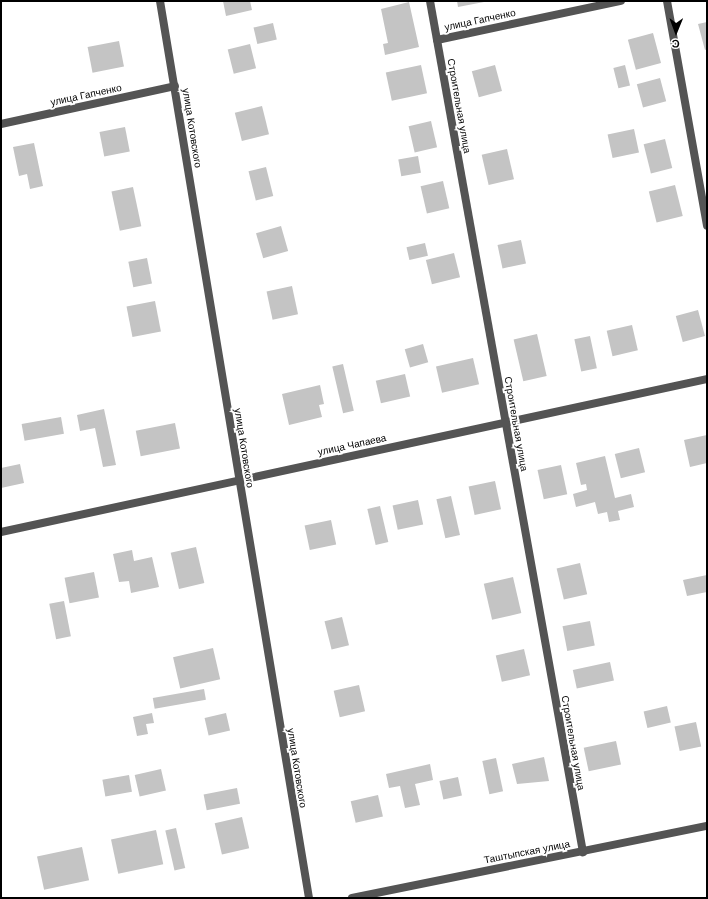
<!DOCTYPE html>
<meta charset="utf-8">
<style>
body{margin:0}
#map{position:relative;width:708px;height:899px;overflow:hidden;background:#fff;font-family:Helvetica,sans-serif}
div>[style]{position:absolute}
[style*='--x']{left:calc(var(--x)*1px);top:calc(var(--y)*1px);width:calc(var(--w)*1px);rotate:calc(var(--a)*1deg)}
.building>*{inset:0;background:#c4c4c4;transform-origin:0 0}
.minor>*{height:8px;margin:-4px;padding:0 4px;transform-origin:4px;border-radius:4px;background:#545454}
span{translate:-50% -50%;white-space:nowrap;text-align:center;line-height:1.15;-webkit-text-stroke:4px #fff;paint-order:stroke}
.street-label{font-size:10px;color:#000}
.frame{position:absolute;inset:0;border:2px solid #000;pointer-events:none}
.north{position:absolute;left:656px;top:12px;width:40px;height:40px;-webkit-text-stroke:3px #fff;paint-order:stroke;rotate:181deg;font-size:11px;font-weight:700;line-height:16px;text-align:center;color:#000}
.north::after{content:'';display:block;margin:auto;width:14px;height:18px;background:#000;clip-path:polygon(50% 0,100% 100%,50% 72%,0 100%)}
</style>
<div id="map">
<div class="building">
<i style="clip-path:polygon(223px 1px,250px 1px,252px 10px,226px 16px)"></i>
<i style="clip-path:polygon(457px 1px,484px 1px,484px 2px,458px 7px)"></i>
<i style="clip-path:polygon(409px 2px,419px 47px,385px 55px,383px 44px,388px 43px,381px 9px)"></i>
<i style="clip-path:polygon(707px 22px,707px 49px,705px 50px,698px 24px)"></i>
<i style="left:273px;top:23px;width:17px;height:20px;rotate:77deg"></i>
<i style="left:653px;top:33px;width:31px;height:26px;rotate:75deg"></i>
<i style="left:119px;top:41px;width:26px;height:32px;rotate:79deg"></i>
<i style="left:250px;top:44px;width:25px;height:23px;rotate:76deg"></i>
<i style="left:421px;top:65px;width:29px;height:36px;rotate:78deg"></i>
<i style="left:495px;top:65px;width:27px;height:24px;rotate:75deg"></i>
<i style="left:625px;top:65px;width:21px;height:12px;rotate:76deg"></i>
<i style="left:660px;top:78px;width:24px;height:24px;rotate:75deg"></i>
<i style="left:262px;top:106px;width:29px;height:28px;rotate:76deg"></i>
<i style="left:431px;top:121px;width:27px;height:23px;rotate:77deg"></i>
<i style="left:125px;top:127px;width:25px;height:26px;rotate:79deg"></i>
<i style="left:634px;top:129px;width:24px;height:27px;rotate:78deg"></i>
<i style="left:665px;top:139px;width:30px;height:22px;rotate:76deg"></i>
<i style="clip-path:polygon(34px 143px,43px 186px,30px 189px,27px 174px,19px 176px,13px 147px)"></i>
<i style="left:507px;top:149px;width:31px;height:26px;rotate:77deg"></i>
<i style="left:418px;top:156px;width:17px;height:20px;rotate:80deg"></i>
<i style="left:266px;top:167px;width:30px;height:18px;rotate:76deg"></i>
<i style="left:443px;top:181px;width:28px;height:23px;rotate:77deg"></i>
<i style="left:675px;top:185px;width:32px;height:27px;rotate:76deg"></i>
<i style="left:133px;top:187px;width:40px;height:22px;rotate:78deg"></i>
<i style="left:281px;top:226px;width:26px;height:26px;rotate:74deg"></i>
<i style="left:521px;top:240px;width:24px;height:24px;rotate:78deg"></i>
<i style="left:425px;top:243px;width:13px;height:19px;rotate:77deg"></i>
<i style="left:454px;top:253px;width:25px;height:29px;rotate:76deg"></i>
<i style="left:147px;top:258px;width:26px;height:19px;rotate:79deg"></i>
<i style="left:292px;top:286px;width:29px;height:26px;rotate:78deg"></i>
<i style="left:155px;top:301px;width:31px;height:29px;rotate:79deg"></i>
<i style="left:698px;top:310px;width:27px;height:23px;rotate:75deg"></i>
<i style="left:632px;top:325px;width:26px;height:26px;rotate:77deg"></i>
<i style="left:537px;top:334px;width:43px;height:24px;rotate:77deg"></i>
<i style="left:590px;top:336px;width:33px;height:16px;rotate:78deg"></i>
<i style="left:423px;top:344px;width:19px;height:19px;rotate:74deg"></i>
<i style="left:473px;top:358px;width:27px;height:38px;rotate:77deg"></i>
<i style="left:343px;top:364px;width:48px;height:11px;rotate:77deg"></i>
<i style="left:405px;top:374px;width:23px;height:30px;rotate:77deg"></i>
<i style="clip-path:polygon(320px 385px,324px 404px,319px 405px,322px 417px,289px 425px,282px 394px)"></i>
<i style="clip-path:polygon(104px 409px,116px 465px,103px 467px,95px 428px,80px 431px,77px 415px)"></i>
<i style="left:61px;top:417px;width:17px;height:40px;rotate:80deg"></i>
<i style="left:175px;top:423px;width:26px;height:40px;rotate:79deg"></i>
<i style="clip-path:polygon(707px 435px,707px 463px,690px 467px,684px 440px)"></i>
<i style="left:639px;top:448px;width:25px;height:25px;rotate:76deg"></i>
<i style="clip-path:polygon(605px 456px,615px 498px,631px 494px,634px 507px,618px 511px,620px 520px,609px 522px,607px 512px,598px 514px,595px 502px,576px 507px,573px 494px,587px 490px,586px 484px,581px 485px,576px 463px)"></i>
<i style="clip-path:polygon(20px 464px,24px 483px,1px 488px,1px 468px)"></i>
<i style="left:561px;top:465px;width:30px;height:24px;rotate:78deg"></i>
<i style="left:495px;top:481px;width:29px;height:27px;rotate:78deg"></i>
<i style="left:451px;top:496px;width:40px;height:15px;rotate:77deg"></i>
<i style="left:418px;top:500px;width:25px;height:26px;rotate:78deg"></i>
<i style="left:380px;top:506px;width:37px;height:13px;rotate:77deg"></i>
<i style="left:331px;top:520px;width:25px;height:27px;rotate:78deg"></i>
<i style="left:196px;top:547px;width:37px;height:26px;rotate:77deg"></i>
<i style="clip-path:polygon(132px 550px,134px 561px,152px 557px,159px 587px,131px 593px,129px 581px,119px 582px,113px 554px)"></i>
<i style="left:580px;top:563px;width:32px;height:24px;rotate:77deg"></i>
<i style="left:94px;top:572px;width:26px;height:30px;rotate:79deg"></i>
<i style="clip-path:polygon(707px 575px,707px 592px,687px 596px,683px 580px)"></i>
<i style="left:513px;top:577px;width:37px;height:30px;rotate:77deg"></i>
<i style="left:64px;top:601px;width:36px;height:15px;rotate:79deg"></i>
<i style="left:342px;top:617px;width:29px;height:18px;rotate:76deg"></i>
<i style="left:590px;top:621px;width:25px;height:28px;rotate:79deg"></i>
<i style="left:213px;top:648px;width:32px;height:41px;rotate:77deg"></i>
<i style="left:524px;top:649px;width:27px;height:29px;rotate:77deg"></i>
<i style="left:610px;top:662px;width:19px;height:38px;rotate:78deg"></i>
<i style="left:359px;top:685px;width:27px;height:26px;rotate:77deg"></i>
<i style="left:204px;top:689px;width:11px;height:52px;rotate:80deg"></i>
<i style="left:667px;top:706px;width:17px;height:24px;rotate:77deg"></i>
<i style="clip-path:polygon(152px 713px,154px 723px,146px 724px,148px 734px,137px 736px,133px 717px)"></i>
<i style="left:226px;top:713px;width:18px;height:22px;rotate:77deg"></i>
<i style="left:696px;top:722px;width:25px;height:22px;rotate:78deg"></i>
<i style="left:616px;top:741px;width:24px;height:33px;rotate:78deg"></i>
<i style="clip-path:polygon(544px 757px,549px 781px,517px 784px,512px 764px)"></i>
<i style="left:496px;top:758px;width:34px;height:14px;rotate:78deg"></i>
<i style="clip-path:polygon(430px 764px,433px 780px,415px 784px,420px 805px,405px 808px,400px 786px,389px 788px,386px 774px)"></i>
<i style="left:161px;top:769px;width:22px;height:27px;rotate:77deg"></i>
<i style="left:129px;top:775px;width:17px;height:27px;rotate:80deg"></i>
<i style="left:458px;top:777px;width:19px;height:19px;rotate:78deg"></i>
<i style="left:237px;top:788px;width:16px;height:34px;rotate:79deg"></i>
<i style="left:378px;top:795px;width:22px;height:28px;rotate:77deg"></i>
<i style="left:242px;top:817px;width:32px;height:28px;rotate:77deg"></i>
<i style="left:176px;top:828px;width:41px;height:11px;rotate:77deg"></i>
<i style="left:156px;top:830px;width:35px;height:46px;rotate:78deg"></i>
<i style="left:82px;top:847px;width:34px;height:46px;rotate:78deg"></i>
</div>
<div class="minor">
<i style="--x:160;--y:1;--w:909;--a:80.57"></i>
<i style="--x:430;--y:1;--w:865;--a:79.81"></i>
<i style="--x:667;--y:1;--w:228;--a:79.9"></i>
<i style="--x:437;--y:40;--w:188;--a:-12"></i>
<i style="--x:1;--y:124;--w:178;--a:-12.3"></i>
<i style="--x:1;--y:532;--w:722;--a:-12.23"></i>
<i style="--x:352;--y:898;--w:362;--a:-11.5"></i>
</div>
<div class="street-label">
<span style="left:480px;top:20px;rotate:-12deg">улица Гапченко</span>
<span style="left:86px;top:95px;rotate:-12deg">улица Гапченко</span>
<span style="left:459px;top:106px;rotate:80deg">Строительная улица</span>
<span style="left:192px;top:128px;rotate:81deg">улица Котовского</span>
<span style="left:516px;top:424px;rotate:80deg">Строительная улица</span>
<span style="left:352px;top:445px;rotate:-12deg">улица Чапаева</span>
<span style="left:244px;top:448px;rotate:81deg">улица Котовского</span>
<span style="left:573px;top:743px;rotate:80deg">Строительная улица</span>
<span style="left:297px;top:768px;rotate:81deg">улица Котовского</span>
<span style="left:527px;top:852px;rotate:-11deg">Таштыпская улица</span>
</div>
<div class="frame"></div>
<div class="north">С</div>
</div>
